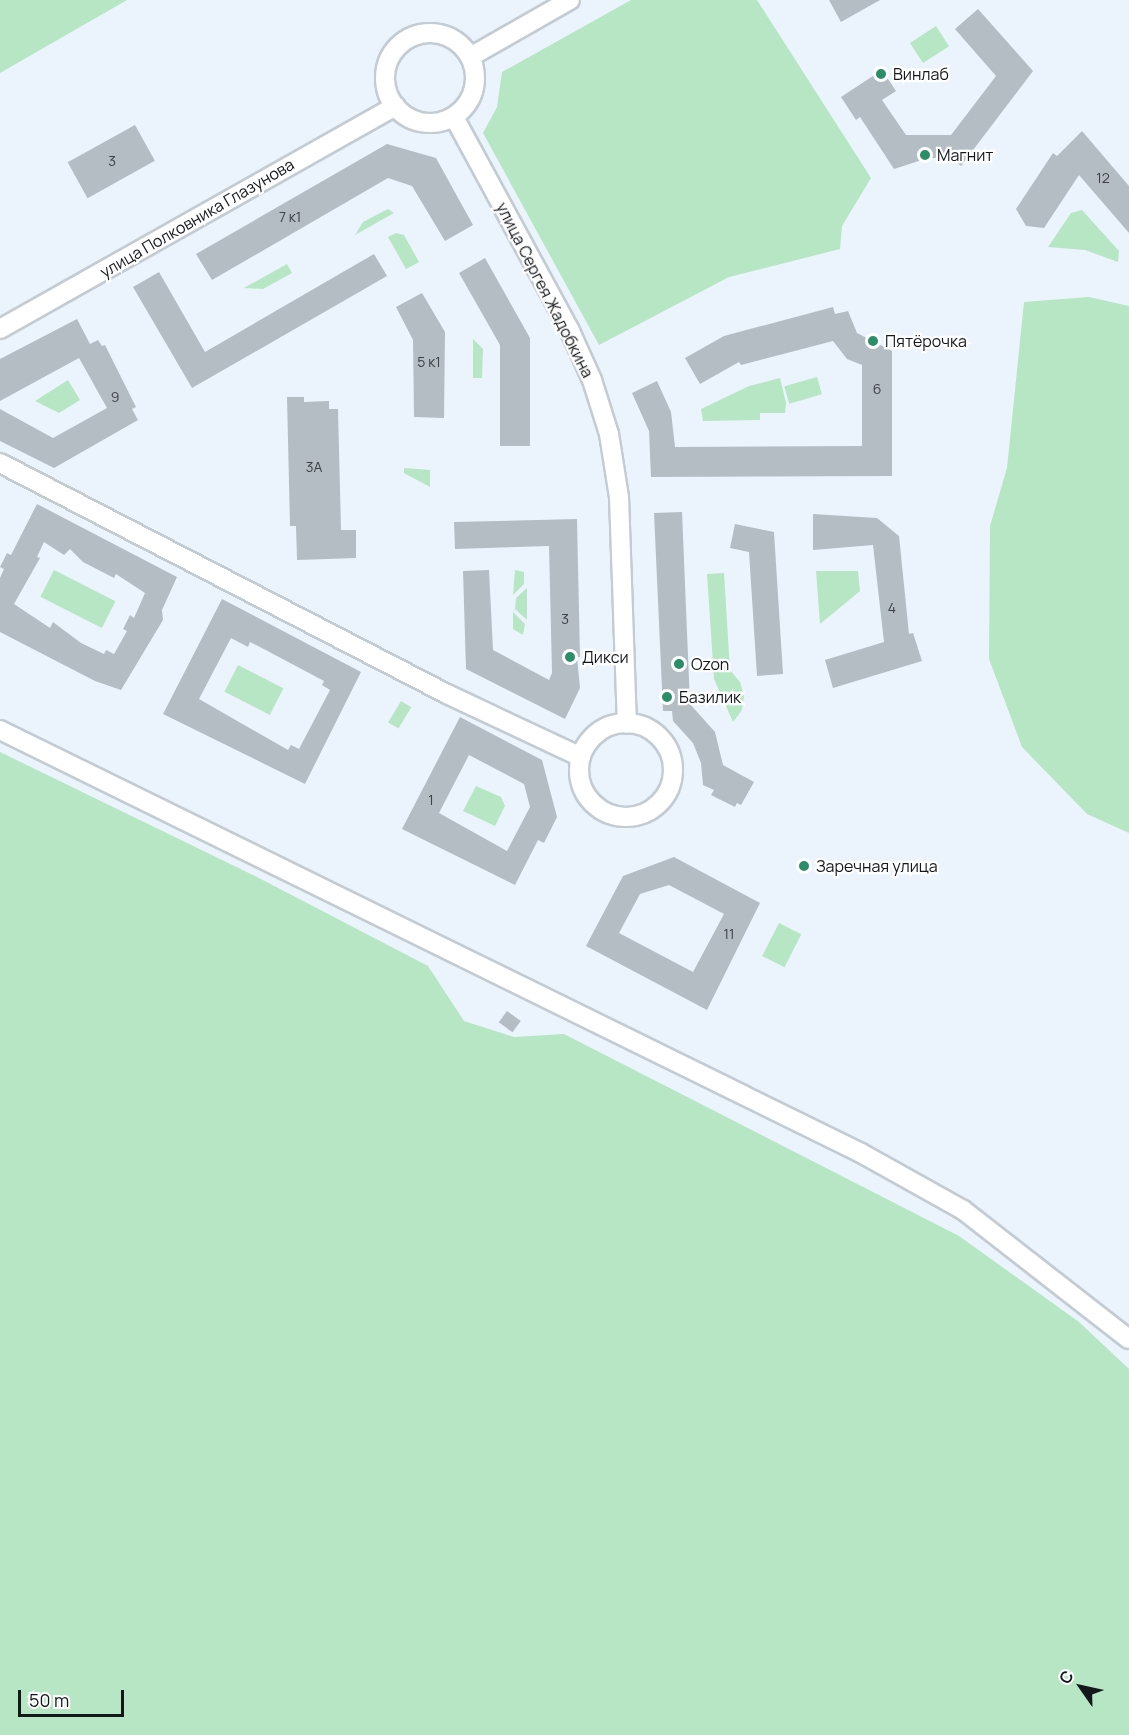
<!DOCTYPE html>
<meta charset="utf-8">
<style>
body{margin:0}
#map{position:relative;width:1129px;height:1735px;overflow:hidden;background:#ebf4fc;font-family:Manrope,sans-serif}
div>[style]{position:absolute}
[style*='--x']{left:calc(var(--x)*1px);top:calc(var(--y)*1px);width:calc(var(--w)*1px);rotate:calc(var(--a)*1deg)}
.green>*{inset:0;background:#b6e6c3;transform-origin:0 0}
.building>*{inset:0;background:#b4bcc4;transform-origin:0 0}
.roads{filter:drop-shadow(2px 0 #c3cbd3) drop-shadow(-2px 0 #c3cbd3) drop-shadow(0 2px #c3cbd3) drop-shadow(0 -2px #c3cbd3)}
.minor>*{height:18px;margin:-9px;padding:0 9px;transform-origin:9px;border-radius:9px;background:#fff}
.minor>.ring{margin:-9px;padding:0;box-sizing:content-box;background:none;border:18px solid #fff;border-radius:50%}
.dots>*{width:16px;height:16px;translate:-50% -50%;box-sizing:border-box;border:3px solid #fff;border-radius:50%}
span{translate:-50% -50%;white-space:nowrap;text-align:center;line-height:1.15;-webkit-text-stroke:4.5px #fff;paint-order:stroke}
.number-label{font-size:14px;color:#3d4145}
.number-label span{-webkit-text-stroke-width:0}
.poi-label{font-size:16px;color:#15181b}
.left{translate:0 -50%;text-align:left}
.street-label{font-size:16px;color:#15181b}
.north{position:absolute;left:1051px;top:1657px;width:60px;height:60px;-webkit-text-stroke:4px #fff;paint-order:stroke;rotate:304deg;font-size:16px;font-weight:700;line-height:24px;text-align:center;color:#15181b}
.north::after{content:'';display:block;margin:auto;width:21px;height:27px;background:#15181b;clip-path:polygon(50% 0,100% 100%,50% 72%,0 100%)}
.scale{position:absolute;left:18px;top:1690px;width:106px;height:27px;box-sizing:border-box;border:3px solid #15181b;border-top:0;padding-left:8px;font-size:18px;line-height:21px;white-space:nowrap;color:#15181b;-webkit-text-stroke:4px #fff;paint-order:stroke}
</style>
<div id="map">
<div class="green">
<i style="clip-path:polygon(0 0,127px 0,0 73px)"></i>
<i style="clip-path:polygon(631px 0,757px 0,871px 178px,842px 226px,840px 249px,729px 277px,599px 345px,483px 133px,497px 107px,502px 72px)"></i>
<i style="left:936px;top:26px;width:24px;height:31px;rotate:57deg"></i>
<i style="clip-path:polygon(388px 209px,394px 213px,355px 235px,363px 222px)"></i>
<i style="clip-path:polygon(1082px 210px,1119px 251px,1118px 262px,1085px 250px,1048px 247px,1071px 213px)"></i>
<i style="clip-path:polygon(396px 233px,404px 235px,419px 262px,406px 269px,388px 237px)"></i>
<i style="clip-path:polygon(287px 264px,292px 273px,263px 289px,244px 288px)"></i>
<i style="clip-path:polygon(1089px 297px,1129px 306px,1129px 833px,1087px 814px,1022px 747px,989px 659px,990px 526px,1007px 468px,1024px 302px)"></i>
<i style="clip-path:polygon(473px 339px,483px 349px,482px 378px,473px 378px)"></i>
<i style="left:817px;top:377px;width:18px;height:34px;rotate:74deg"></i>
<i style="clip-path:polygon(780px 378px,786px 403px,785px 413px,760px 413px,760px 420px,703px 421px,701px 409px,749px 386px)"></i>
<i style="clip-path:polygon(68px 380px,80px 400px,59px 413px,35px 401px)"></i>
<i style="clip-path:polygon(404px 468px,430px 470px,430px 487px,404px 473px)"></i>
<i style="left:54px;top:570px;width:69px;height:30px;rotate:27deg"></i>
<i style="clip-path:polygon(515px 570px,524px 572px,524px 584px,513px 595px)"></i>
<i style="clip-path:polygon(816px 571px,858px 571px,860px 591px,820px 624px)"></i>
<i style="clip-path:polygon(724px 573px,730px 670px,740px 682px,744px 696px,742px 710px,733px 722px,714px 679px,707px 574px)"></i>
<i style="clip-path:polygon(527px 588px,527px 620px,515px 609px,516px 598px)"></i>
<i style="clip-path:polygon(513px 612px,525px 624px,523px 635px,513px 629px)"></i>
<i style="left:238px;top:665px;width:51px;height:30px;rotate:27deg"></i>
<i style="left:401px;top:701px;width:12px;height:25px;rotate:31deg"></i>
<i style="clip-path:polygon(0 752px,257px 877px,428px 966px,464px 1021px,514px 1037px,564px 1034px,959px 1236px,1079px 1322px,1129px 1369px,1129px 1735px,0 1735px)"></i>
<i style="clip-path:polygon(476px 786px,501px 797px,505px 806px,495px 826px,463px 811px)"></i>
<i style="left:779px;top:923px;width:25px;height:37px;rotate:27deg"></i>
</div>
<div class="building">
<i style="clip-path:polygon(829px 0,880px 0,841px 22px)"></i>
<i style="clip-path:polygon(978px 9px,1033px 71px,961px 166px,951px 158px,928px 158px,894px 169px,860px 117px,856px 120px,841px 97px,882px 70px,896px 91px,882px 100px,906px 135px,951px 135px,996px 76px,955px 29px)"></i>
<i style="left:135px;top:125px;width:41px;height:77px;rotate:61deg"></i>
<i style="clip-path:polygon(1082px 131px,1129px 186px,1129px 233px,1079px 175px,1044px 228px,1026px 226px,1016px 209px,1053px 153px,1057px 156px)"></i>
<i style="clip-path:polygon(387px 144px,436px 158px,473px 225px,445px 241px,412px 186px,388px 178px,212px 280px,196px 254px)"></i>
<i style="clip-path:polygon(374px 254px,387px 276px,192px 388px,133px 287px,159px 272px,205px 352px)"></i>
<i style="clip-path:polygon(485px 258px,530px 338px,530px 446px,500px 446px,500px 345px,459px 273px)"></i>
<i style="clip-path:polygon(422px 293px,445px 332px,444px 418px,414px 417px,413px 340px,396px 307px)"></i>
<i style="clip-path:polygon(833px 307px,835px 314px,848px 311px,857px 333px,892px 351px,892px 476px,651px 477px,649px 431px,632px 393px,657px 381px,671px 412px,675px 447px,862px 446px,862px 365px,847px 359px,833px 341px,741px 365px,739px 362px,700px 384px,685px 358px,724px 336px)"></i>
<i style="clip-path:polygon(77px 319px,90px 344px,98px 340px,102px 346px,105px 345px,136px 407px,132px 409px,138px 420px,54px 468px,0 441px,0 409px,53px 438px,107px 408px,79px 358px,0 401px,0 359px)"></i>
<i style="clip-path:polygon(287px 397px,304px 397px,304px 402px,329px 401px,329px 409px,338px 409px,341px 530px,356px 530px,356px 558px,297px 560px,296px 526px,290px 526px)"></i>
<i style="clip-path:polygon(evenodd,37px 504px,177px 577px,162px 610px,163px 620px,121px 690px,95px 681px,0 632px,0 578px,4px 569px,0 567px,7px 553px,11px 555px,37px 504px,44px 542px,64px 555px,70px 549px,83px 562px,114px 578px,116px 574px,145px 593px,134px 618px,130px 615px,123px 629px,127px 631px,114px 654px,106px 650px,104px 654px,81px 643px,53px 622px,50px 628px,14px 604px,40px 558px,37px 557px,44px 542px)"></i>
<i style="clip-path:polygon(682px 512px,690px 704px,715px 732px,723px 765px,754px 782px,741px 805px,737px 803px,735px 807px,711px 795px,714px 790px,703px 785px,701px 763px,693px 743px,673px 721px,672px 711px,663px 711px,654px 513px)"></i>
<i style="clip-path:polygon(813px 514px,877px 518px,899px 536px,909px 634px,913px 633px,922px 661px,833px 688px,825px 660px,884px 642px,873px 545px,813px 550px)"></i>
<i style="clip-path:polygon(577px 519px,580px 657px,577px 657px,580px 688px,565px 719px,466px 669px,463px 571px,489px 570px,493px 650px,549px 680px,552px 673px,549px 546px,455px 549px,454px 522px)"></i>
<i style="clip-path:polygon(735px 524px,774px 532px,783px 674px,757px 676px,749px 552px,730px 548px)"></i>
<i style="clip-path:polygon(evenodd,222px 599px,361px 672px,305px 784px,163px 714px,222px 599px,231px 638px,248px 647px,250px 642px,260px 647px,324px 681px,322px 685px,330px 690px,299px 749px,291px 745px,288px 750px,199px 699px,231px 638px)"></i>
<i style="clip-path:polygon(evenodd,460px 717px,542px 760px,557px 817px,544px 843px,538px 840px,515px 885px,402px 829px,460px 717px,469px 755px,524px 784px,530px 807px,507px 851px,439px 813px,469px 755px)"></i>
<i style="clip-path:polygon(evenodd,674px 857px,760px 903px,707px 1010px,586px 946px,623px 876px,674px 857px,669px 885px,724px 914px,693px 972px,619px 933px,640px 894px,669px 885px)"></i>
<i style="left:507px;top:1011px;width:17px;height:14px;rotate:36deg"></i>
</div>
<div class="roads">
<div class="minor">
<i class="ring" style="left:385px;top:33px;width:72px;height:72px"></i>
<i style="--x:470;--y:57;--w:115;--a:-29.7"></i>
<i style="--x:454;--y:117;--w:243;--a:61.5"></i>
<i style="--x:570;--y:331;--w:54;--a:65.8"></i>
<i style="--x:592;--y:380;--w:57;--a:72.5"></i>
<i style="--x:609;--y:434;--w:64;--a:81"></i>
<i style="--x:619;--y:497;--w:227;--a:88"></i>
<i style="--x:0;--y:329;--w:454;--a:-29.4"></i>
<i style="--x:0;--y:463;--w:503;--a:27.33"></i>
<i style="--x:447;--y:694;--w:148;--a:25.2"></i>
<i class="ring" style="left:579px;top:723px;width:76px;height:76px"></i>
<i style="--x:0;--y:730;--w:959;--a:26.16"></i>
<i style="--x:861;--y:1153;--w:117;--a:29.2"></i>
<i style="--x:963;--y:1210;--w:210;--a:37.9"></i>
</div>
</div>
<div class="dots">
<i style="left:881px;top:74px;background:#2b8e68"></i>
<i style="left:925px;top:155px;background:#2b8e68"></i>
<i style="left:873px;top:341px;background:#2b8e68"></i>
<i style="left:570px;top:657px;background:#2b8e68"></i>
<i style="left:679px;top:664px;background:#2b8e68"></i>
<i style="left:667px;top:697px;background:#2b8e68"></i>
<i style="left:804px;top:866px;background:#2b8e68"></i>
</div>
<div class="number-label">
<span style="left:112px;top:161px">3</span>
<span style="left:1103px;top:178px">12</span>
<span style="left:290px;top:217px">7 к1</span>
<span style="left:429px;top:362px">5 к1</span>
<span style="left:877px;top:389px">6</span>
<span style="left:115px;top:397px">9</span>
<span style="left:314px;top:467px">3А</span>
<span style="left:892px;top:608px">4</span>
<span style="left:565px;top:619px">3</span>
<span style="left:431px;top:800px">1</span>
<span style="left:729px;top:934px">11</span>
</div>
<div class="poi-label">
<span class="left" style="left:893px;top:74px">Винлаб</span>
<span class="left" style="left:937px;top:155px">Магнит</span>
<span class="left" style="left:885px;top:341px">Пятёрочка</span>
<span class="left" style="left:582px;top:657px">Дикси</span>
<span class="left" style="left:691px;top:664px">Ozon</span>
<span class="left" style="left:679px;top:697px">Базилик</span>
<span class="left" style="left:816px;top:866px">Заречная улица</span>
</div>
<div class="street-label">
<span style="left:197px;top:218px;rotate:-30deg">улица Полковника Глазунова</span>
<span style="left:545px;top:290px;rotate:63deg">улица Сергея Жадобкина</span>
</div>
<div class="north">С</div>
<div class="scale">50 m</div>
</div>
